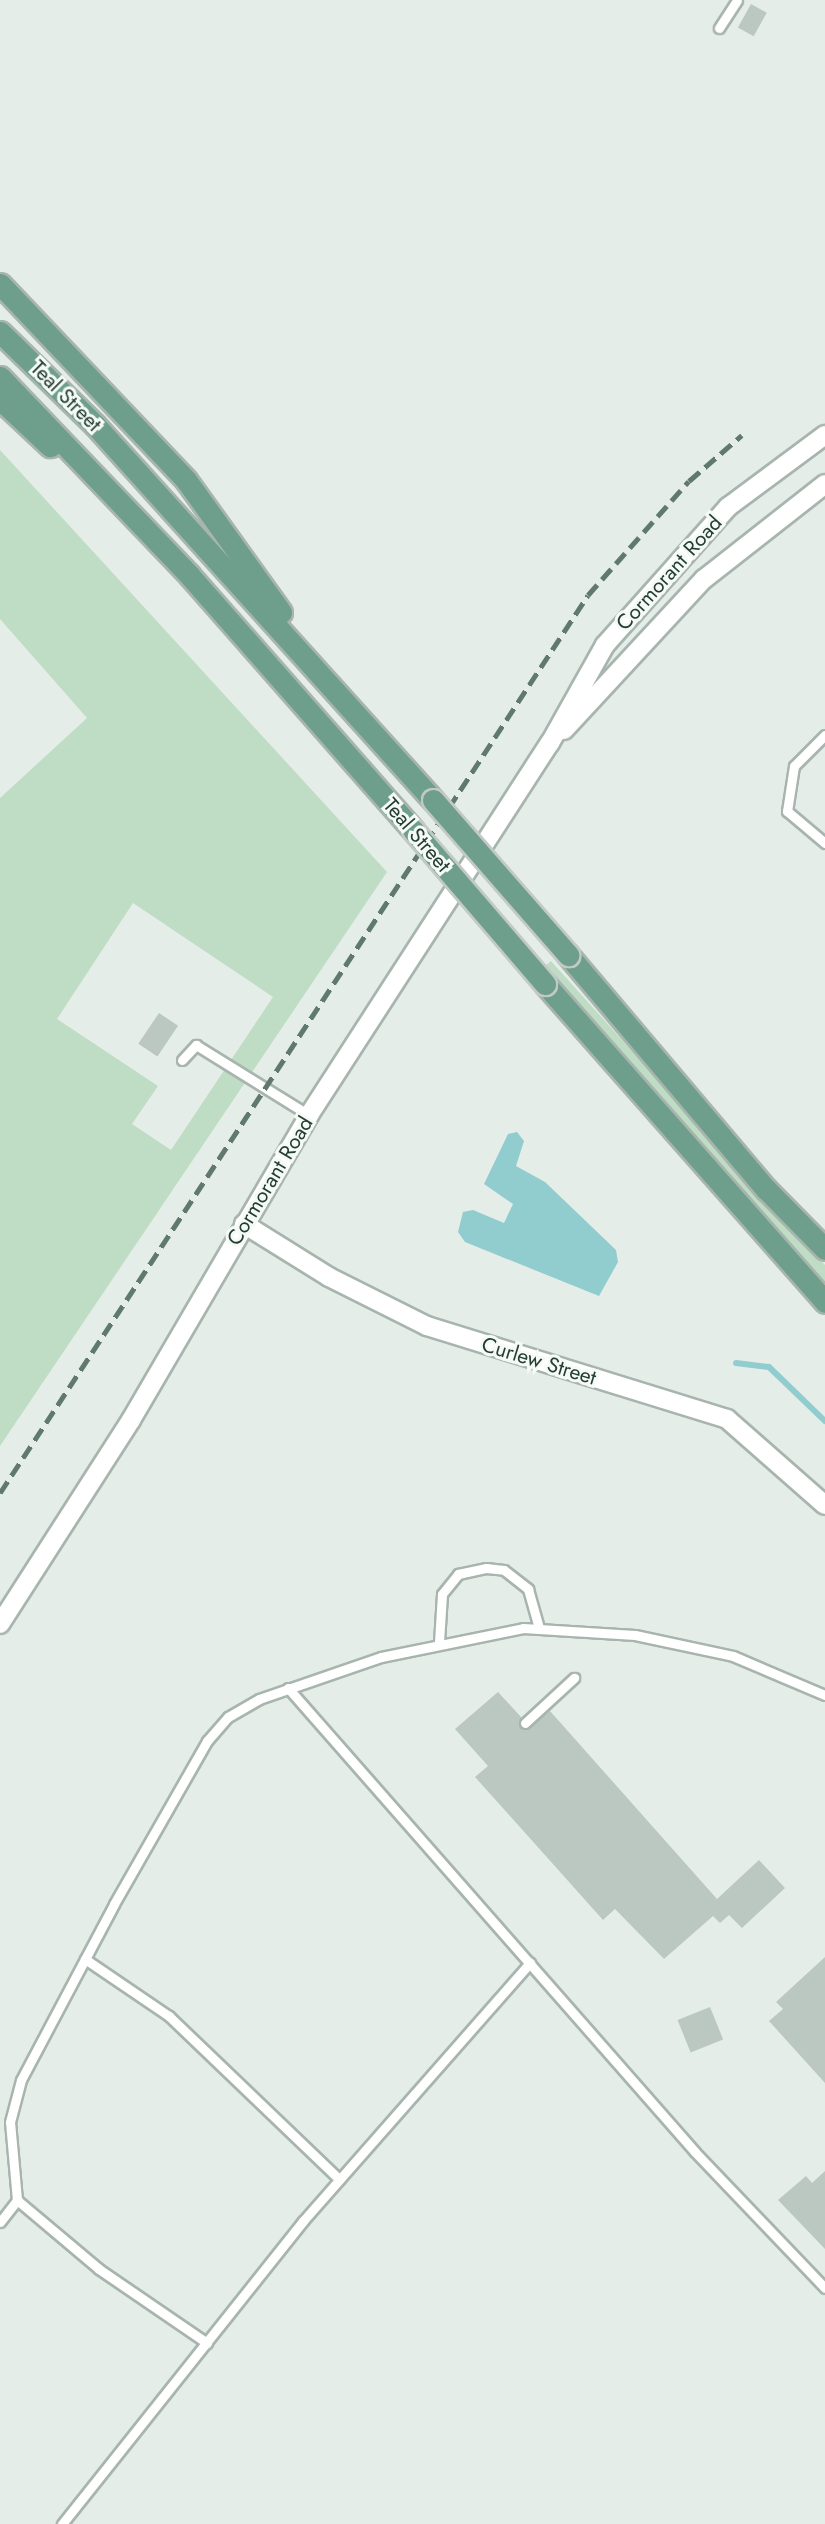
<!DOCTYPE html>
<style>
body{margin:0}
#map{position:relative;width:825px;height:2524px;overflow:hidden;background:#e5ede8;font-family:Jost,sans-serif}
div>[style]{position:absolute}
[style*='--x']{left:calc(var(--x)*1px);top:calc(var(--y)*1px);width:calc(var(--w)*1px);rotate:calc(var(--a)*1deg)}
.green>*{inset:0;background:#bfddc4}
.water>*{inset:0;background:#91ccce}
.stream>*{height:6px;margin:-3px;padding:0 3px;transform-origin:3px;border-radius:3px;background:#91ccce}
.building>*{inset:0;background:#bac8c1;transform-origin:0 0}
.roads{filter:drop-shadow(2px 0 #a8b5ae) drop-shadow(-2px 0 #a8b5ae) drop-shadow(0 2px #a8b5ae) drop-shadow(0 -2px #a8b5ae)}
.lane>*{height:9px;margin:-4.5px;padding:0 4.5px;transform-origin:4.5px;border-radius:4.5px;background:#fff}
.street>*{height:18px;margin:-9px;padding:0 9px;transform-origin:9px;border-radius:9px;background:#fff}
.primary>*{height:21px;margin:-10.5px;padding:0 10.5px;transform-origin:10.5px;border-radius:10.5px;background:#6d9f8c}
.rail>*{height:5px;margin-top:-2.5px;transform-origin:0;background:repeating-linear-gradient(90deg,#60796f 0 14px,transparent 0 21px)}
.bridges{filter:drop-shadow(2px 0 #c2c9c6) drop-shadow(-2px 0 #c2c9c6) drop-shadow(0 2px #c2c9c6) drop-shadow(0 -2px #c2c9c6)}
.primary-bridge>*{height:21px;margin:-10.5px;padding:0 10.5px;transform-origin:10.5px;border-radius:10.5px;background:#6d9f8c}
span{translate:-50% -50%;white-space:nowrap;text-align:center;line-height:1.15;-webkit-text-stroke:6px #f5faf7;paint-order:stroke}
.street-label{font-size:21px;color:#253e34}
</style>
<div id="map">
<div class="green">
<i style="clip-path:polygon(evenodd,0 450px,387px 872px,0 1446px,0 798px,87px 718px,0 619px,0 450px,133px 903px,273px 997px,171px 1150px,132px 1124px,158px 1086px,57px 1019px,133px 903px)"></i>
<i style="clip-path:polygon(551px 961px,825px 1265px,825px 1285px,545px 966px)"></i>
</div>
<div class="water">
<i style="clip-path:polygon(517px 1132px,524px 1141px,516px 1166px,545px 1182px,616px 1250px,618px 1262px,599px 1296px,465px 1242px,458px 1232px,463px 1212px,473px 1210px,504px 1223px,513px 1204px,484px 1184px,508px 1134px)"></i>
</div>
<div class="stream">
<i style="--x:736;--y:1363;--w:33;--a:7"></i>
<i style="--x:769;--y:1367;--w:78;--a:44"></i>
</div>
<div class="building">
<i style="left:751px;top:4px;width:18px;height:27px;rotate:29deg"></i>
<i style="left:159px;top:1013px;width:23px;height:37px;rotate:34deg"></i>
<i style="clip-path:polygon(498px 1692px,521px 1717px,522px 1729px,550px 1711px,717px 1899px,759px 1860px,785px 1888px,742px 1928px,729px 1915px,720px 1923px,713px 1916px,664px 1959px,615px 1909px,603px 1920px,475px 1777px,488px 1766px,455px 1729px)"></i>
<i style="clip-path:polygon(825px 1957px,825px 2083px,769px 2021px,783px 2009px,776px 2002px)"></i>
<i style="left:710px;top:2007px;width:35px;height:35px;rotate:68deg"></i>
<i style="clip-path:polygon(825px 2171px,825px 2249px,778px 2200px,806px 2176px,812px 2183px)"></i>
</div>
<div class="roads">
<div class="lane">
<i style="--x:719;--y:28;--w:33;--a:-57"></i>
<i style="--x:825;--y:735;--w:44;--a:135"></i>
<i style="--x:794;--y:766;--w:46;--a:98.8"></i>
<i style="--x:787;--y:811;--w:50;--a:40.1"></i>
<i style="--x:182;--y:1060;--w:21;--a:-47"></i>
<i style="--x:196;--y:1045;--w:133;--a:31.8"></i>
<i style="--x:439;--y:1642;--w:48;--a:-86.4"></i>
<i style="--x:442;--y:1594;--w:26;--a:-51"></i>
<i style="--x:458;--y:1574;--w:29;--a:-12"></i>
<i style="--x:486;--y:1568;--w:18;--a:6"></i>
<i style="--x:504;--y:1570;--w:31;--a:38"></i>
<i style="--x:528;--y:1589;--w:41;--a:74.2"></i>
<i style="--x:288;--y:1688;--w:617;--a:48.74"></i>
<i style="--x:695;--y:2152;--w:188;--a:46.3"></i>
<i style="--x:525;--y:1723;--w:67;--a:-42.6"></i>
<i style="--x:85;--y:1959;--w:102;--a:34.2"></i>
<i style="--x:169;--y:2016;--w:236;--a:43.8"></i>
<i style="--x:0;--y:2222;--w:28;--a:-52"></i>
<i style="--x:207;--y:2343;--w:131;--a:-145.6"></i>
<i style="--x:99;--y:2269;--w:107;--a:-139.9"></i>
<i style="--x:17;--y:2200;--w:78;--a:-95.1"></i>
<i style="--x:10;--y:2122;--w:43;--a:-75.3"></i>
<i style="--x:21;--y:2080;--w:199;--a:-62.1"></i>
<i style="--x:114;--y:1904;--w:188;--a:-60.3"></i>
<i style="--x:207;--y:1741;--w:32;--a:-49"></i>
<i style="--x:228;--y:1717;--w:36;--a:-30"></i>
<i style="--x:259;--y:1699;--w:129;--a:-19"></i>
<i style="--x:381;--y:1657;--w:145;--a:-11.5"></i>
<i style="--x:523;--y:1628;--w:112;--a:3.6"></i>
<i style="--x:635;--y:1635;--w:100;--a:12.1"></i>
<i style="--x:733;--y:1656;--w:100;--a:23"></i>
<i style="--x:62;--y:2524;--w:387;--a:-51.5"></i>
<i style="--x:303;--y:2221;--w:344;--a:-48.7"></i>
</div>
<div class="street">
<i style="--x:564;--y:730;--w:206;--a:-47.2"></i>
<i style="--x:704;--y:579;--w:154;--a:-38.1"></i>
<i style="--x:244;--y:1224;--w:100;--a:31.9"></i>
<i style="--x:329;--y:1277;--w:110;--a:26.6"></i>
<i style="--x:427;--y:1326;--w:314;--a:17.2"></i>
<i style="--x:727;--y:1419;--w:130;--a:41.3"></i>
<i style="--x:0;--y:1624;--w:242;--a:-57.3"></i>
<i style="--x:131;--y:1420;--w:353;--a:-59.7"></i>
<i style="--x:309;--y:1115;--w:443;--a:-57.1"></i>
<i style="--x:550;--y:743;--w:112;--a:-60.7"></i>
<i style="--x:605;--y:645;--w:185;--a:-48.3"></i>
<i style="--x:728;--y:507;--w:121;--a:-36.6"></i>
</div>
<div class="primary">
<i style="--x:0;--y:284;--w:270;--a:46.5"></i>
<i style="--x:186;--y:480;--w:163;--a:54.3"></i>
<i style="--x:0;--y:332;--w:133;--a:44.4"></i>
<i style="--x:95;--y:425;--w:505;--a:47.97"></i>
<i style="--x:0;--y:377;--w:275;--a:46.3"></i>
<i style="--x:190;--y:576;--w:338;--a:48.7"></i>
<i style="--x:0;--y:399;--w:69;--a:43.2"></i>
<i style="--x:568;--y:955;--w:307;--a:49.8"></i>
<i style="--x:766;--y:1189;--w:84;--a:45.5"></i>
<i style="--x:545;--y:984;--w:424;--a:48.6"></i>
</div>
</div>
<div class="rail">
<i style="--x:0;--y:1493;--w:1073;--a:-56.78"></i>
<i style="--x:588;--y:595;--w:152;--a:-48.5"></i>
<i style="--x:689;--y:481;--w:70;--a:-41"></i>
</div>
<div class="bridges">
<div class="primary-bridge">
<i style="--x:433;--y:800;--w:206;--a:48.9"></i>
<i style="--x:413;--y:830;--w:203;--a:49.4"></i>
</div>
</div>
<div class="street-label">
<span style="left:66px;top:396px;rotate:45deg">Teal Street</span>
<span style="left:669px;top:573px;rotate:-48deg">Cormorant Road</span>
<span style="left:417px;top:835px;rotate:49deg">Teal Street</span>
<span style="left:270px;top:1181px;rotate:-59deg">Cormorant Road</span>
<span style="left:539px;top:1361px;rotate:17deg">Curlew Street</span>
</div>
</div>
